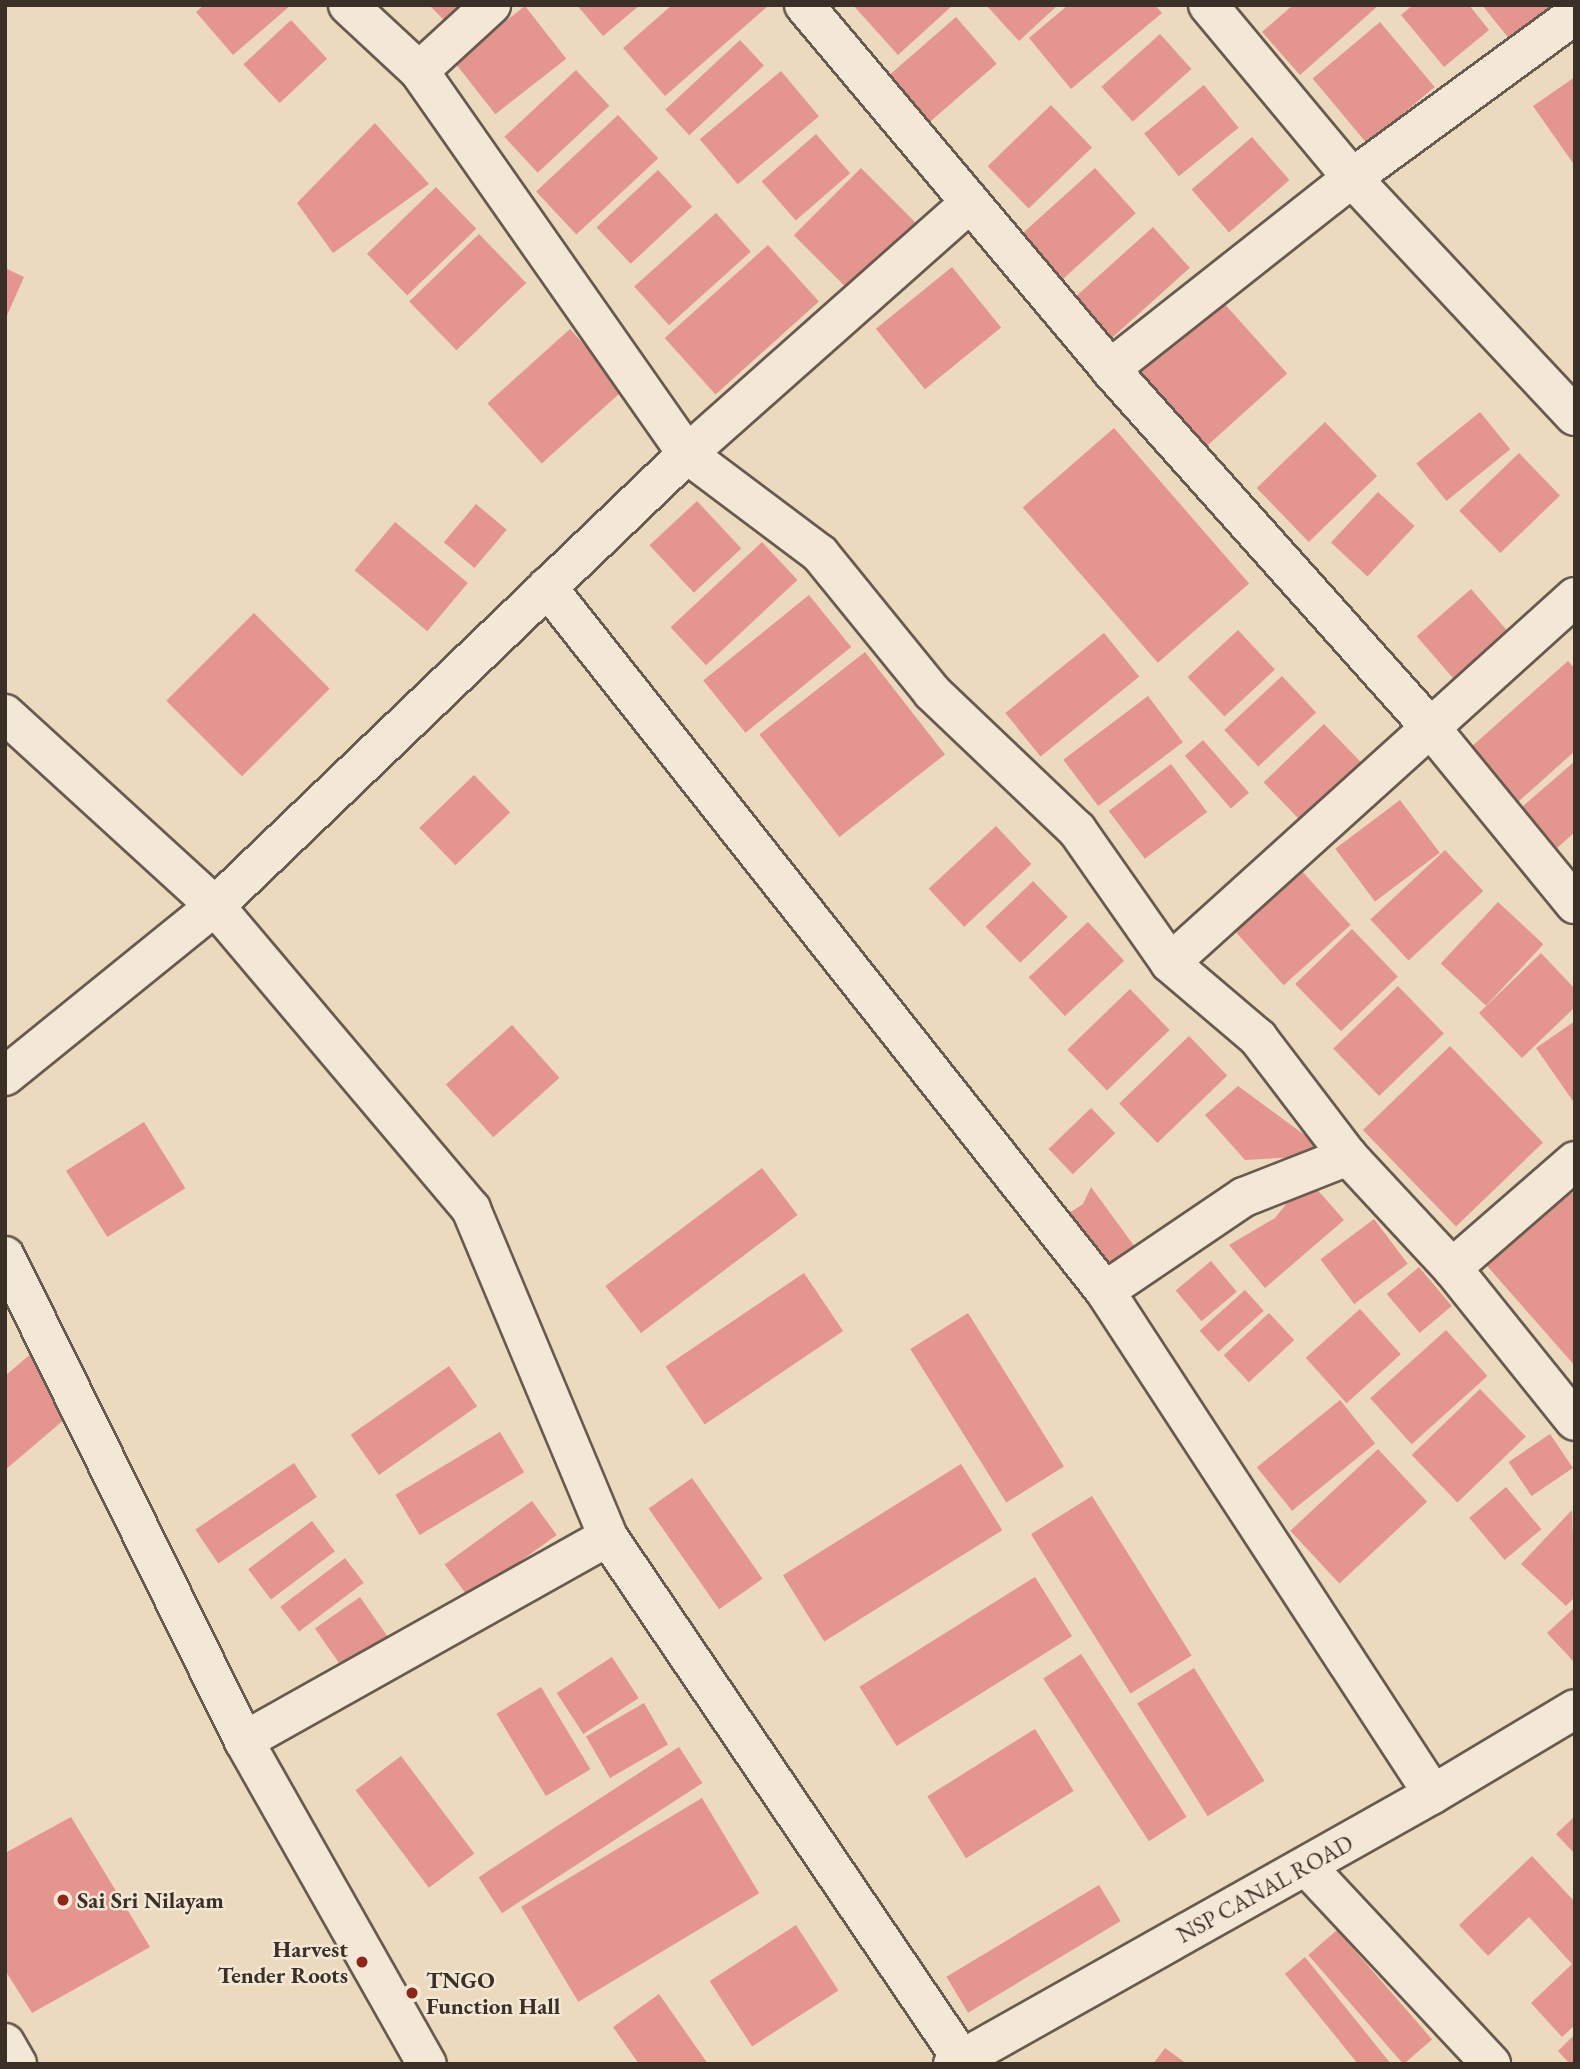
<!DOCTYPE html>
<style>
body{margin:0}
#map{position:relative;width:1580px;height:2069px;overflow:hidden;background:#ecdabe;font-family:"EB Garamond",serif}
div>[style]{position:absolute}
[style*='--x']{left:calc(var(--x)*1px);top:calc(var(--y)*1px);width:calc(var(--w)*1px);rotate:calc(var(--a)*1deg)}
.building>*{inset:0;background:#e4958e;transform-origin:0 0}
.roads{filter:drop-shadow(2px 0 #675a4e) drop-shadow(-2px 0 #675a4e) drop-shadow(0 2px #675a4e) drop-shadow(0 -2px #675a4e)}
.minor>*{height:38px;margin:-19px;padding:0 19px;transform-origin:19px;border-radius:19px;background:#f3e7d5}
.dots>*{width:19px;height:19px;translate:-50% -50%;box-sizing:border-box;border:4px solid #f3e7d5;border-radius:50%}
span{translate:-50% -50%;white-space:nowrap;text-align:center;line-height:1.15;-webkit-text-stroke:5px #f3e7d5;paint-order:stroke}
.street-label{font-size:23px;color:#3b3028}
.poi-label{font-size:23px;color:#3b3028;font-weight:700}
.left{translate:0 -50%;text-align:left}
.right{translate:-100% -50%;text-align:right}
.frame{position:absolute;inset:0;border:7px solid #3b3028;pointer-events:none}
</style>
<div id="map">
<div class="building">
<i style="clip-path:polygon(204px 5px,291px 5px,233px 55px,196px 12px)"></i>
<i style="clip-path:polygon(429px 5px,473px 5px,451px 27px)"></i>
<i style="clip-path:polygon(577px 5px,640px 5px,603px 36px)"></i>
<i style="clip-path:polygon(672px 5px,769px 5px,665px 96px,623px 48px)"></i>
<i style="clip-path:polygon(853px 5px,953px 5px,898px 55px)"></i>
<i style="clip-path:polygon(986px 5px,1058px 5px,1019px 41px)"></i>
<i style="clip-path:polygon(1068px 5px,1155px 5px,1162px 13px,1071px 89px,1029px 38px)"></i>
<i style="clip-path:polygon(1293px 5px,1379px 5px,1300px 75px,1262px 32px)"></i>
<i style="clip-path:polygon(1413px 5px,1469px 5px,1489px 30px,1444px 67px,1401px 15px)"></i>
<i style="clip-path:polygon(1482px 5px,1556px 5px,1511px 41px)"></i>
<i style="left:525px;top:6px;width:67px;height:90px;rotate:52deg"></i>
<i style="left:956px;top:17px;width:62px;height:102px;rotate:49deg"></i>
<i style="left:291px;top:20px;width:53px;height:65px;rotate:47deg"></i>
<i style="left:1380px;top:22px;width:85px;height:88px;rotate:50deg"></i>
<i style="left:1160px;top:34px;width:47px;height:79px;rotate:48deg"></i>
<i style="left:740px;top:40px;width:35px;height:102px;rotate:47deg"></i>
<i style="left:576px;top:70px;width:49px;height:98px;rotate:47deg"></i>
<i style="left:781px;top:71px;width:59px;height:106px;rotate:50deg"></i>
<i style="clip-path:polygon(1575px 77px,1575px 166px,1533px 106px)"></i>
<i style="left:1204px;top:85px;width:55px;height:77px;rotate:51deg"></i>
<i style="left:1051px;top:105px;width:59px;height:88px;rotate:46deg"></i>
<i style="left:618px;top:115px;width:59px;height:112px;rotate:47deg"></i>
<i style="clip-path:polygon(375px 123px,429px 184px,333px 253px,297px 203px)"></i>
<i style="left:816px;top:134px;width:52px;height:72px;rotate:49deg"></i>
<i style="left:1252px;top:137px;width:57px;height:80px;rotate:49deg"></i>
<i style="left:861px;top:168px;width:84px;height:95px;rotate:45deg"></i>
<i style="left:1095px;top:168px;width:61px;height:113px;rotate:48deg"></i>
<i style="left:658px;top:170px;width:50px;height:84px;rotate:47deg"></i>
<i style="left:436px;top:187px;width:58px;height:96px;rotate:46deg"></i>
<i style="left:716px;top:213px;width:52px;height:110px;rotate:48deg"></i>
<i style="left:1153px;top:227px;width:55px;height:112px;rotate:48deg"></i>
<i style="left:479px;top:234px;width:68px;height:97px;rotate:46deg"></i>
<i style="left:768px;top:245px;width:76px;height:139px;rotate:48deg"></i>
<i style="left:952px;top:267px;width:78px;height:98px;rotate:51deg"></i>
<i style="clip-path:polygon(5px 268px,24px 277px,5px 320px)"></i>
<i style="left:1221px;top:300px;width:99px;height:110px;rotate:48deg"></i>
<i style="left:570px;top:329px;width:81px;height:111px;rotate:48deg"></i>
<i style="left:1480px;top:412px;width:48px;height:82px;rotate:51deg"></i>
<i style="left:1325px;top:422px;width:75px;height:95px;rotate:46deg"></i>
<i style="left:1114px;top:428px;width:206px;height:121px;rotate:49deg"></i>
<i style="left:1519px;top:453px;width:59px;height:83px;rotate:46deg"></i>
<i style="left:1378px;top:492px;width:50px;height:69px;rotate:43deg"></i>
<i style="left:697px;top:501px;width:65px;height:65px;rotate:47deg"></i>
<i style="left:476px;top:504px;width:40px;height:50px;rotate:40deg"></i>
<i style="left:395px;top:522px;width:95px;height:63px;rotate:40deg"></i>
<i style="left:762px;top:542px;width:52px;height:125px;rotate:47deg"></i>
<i style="left:1471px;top:589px;width:63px;height:72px;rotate:49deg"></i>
<i style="left:809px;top:595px;width:67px;height:136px;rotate:51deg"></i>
<i style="left:254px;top:613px;width:107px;height:124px;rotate:45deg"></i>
<i style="left:1238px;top:630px;width:54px;height:69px;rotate:47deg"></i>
<i style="left:1104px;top:633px;width:56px;height:127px;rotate:51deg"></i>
<i style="left:865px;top:652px;width:130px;height:134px;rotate:52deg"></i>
<i style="clip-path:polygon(1568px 661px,1575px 669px,1575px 751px,1518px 802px,1470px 748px)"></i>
<i style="left:1282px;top:676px;width:50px;height:79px;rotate:47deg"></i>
<i style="left:1148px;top:696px;width:58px;height:106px;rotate:53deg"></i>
<i style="left:1324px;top:724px;width:59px;height:84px;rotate:46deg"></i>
<i style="left:1203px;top:740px;width:70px;height:24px;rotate:49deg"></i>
<i style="clip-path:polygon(1575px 761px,1575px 832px,1557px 848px,1522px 807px)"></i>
<i style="left:1171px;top:764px;width:60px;height:78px;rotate:53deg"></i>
<i style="left:474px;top:775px;width:52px;height:76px;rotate:46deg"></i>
<i style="left:1400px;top:800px;width:66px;height:81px;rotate:53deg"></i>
<i style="left:996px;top:826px;width:52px;height:92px;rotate:47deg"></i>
<i style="left:1445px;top:850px;width:56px;height:102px;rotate:47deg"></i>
<i style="left:1301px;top:870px;width:74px;height:90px;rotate:48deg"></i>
<i style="left:1033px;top:881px;width:50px;height:66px;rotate:46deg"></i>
<i style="left:1498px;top:902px;width:62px;height:84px;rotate:43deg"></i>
<i style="left:1088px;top:922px;width:53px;height:81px;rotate:47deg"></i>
<i style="left:1352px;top:929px;width:66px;height:79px;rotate:46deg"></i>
<i style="clip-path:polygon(1541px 953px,1575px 989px,1575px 1007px,1522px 1058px,1479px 1013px)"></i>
<i style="left:1398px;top:986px;width:66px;height:90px;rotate:46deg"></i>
<i style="left:1130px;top:989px;width:57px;height:87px;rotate:46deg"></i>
<i style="clip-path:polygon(1575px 1021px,1575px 1104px,1536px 1048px)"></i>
<i style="left:512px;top:1025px;width:71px;height:89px;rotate:48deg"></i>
<i style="left:1189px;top:1036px;width:55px;height:97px;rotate:46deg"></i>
<i style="left:1450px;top:1046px;width:134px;height:121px;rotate:46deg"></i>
<i style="clip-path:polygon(1238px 1086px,1332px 1155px,1245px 1160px,1205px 1115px)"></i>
<i style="left:1091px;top:1108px;width:35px;height:59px;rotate:46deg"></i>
<i style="left:144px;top:1122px;width:78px;height:92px;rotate:58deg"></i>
<i style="left:762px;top:1168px;width:59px;height:196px;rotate:53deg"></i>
<i style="clip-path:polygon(1558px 1177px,1575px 1196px,1575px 1366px,1474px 1251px)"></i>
<i style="clip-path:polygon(1307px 1178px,1344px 1220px,1265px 1288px,1229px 1245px,1275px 1218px)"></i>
<i style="clip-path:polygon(1091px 1187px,1146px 1262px,1102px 1283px,1060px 1219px,1083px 1204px)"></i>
<i style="left:1374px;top:1219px;width:56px;height:67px;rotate:53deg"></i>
<i style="left:1211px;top:1261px;width:40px;height:46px;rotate:50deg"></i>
<i style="left:1419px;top:1267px;width:51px;height:42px;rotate:50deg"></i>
<i style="left:804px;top:1273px;width:70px;height:167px;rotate:56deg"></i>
<i style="left:1245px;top:1290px;width:28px;height:61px;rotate:48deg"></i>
<i style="left:1360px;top:1309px;width:61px;height:73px;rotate:48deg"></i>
<i style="left:968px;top:1313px;width:181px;height:68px;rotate:58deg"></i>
<i style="left:1269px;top:1313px;width:37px;height:62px;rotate:47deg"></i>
<i style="left:1446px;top:1330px;width:62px;height:102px;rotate:48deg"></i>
<i style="clip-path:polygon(33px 1352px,79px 1407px,5px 1470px,5px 1376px)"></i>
<i style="left:449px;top:1366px;width:49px;height:120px;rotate:55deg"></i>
<i style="left:1480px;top:1389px;width:66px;height:95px;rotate:46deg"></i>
<i style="left:1340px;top:1400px;width:56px;height:107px;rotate:51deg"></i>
<i style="left:500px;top:1432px;width:47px;height:122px;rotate:59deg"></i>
<i style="left:1550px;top:1434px;width:41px;height:50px;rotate:56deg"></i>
<i style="left:1378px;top:1449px;width:72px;height:120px;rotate:47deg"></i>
<i style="left:294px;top:1463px;width:41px;height:119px;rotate:56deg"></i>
<i style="left:961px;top:1464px;width:78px;height:210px;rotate:58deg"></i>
<i style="left:692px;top:1478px;width:123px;height:53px;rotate:55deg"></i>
<i style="left:1506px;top:1487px;width:55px;height:48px;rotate:50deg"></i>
<i style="left:1092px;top:1496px;width:188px;height:72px;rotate:58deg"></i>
<i style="left:532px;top:1501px;width:42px;height:108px;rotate:54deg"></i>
<i style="clip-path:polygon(1572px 1510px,1575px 1597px,1566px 1606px,1521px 1564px)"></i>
<i style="left:312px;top:1521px;width:38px;height:80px;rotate:53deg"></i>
<i style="left:345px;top:1558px;width:31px;height:81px;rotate:53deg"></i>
<i style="left:1035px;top:1577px;width:70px;height:207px;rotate:58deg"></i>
<i style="left:360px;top:1597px;width:60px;height:55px;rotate:55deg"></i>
<i style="clip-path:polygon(1575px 1607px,1575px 1663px,1547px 1633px)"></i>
<i style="left:1081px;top:1654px;width:194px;height:45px;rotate:57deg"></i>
<i style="left:612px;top:1657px;width:49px;height:66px;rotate:57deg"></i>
<i style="left:1194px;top:1668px;width:133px;height:67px;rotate:58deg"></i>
<i style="left:541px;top:1687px;width:96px;height:52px;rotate:59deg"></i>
<i style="left:644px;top:1703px;width:48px;height:67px;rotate:60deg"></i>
<i style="left:1035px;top:1729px;width:73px;height:127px;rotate:58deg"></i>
<i style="left:679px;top:1747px;width:43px;height:239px;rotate:57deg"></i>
<i style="left:401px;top:1756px;width:122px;height:57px;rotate:53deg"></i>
<i style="left:702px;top:1798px;width:111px;height:211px;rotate:59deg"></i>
<i style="clip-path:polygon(1575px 1816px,1575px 1854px,1556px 1834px)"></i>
<i style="clip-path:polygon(71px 1817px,150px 1947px,32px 2013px,5px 1970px,5px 1853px)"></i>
<i style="clip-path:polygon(1532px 1856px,1575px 1902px,1575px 2025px,1562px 2037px,1531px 2003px,1572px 1964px,1529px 1917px,1488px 1956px,1459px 1925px)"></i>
<i style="left:1099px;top:1885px;width:42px;height:178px;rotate:59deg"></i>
<i style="left:796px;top:1925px;width:78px;height:103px;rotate:57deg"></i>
<i style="left:1337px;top:1930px;width:145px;height:38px;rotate:49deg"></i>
<i style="clip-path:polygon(1305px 1957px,1391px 2064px,1358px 2064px,1285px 1974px)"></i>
<i style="clip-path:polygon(659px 1994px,708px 2064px,639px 2064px,613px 2027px)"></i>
<i style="clip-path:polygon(1575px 2034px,1575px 2064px,1570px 2064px,1558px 2051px)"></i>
<i style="clip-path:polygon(1165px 2048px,1187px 2064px,1153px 2064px)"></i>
</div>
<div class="roads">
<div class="minor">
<i style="--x:348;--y:5;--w:97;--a:42.9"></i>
<i style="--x:419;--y:71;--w:467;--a:55"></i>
<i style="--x:687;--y:454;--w:166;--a:36.9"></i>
<i style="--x:820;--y:554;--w:178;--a:50.9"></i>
<i style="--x:932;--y:692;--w:200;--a:43.6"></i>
<i style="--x:1077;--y:830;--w:162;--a:55"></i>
<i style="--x:1170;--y:963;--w:116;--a:40.4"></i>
<i style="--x:1258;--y:1038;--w:148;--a:52.7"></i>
<i style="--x:1348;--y:1156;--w:153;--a:47.1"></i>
<i style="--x:1452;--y:1268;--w:196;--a:51.2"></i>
<i style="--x:804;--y:5;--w:476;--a:49.9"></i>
<i style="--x:1110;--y:369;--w:480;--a:48.2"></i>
<i style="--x:1430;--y:727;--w:229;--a:50.7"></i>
<i style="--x:1208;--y:5;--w:225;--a:50.2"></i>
<i style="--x:1352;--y:178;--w:326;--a:46.9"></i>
<i style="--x:419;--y:71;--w:98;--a:-42.5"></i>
<i style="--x:1110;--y:369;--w:308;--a:-38.3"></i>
<i style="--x:1352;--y:178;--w:276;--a:-36.2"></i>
<i style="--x:547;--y:587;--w:898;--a:51.6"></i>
<i style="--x:1105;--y:1291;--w:600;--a:56.89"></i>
<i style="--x:5;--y:714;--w:285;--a:42.4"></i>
<i style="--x:215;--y:906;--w:397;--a:49.8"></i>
<i style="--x:471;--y:1209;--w:355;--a:67.3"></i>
<i style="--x:608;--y:1537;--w:629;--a:55.88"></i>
<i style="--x:1170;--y:963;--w:546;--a:-42.1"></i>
<i style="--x:5;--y:1076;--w:270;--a:-39"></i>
<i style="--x:215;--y:906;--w:654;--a:-43.76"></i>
<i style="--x:687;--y:454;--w:378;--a:-41.6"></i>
<i style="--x:5;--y:1256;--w:541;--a:63.77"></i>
<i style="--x:244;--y:1741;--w:371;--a:60.5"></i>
<i style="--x:1452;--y:1268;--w:163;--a:-41"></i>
<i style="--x:1105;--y:1291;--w:168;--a:-34.1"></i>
<i style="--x:1244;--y:1197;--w:112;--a:-21.5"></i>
<i style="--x:244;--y:1741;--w:417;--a:-29.3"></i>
<i style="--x:1306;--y:1866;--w:271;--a:46.9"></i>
<i style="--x:5;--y:2043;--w:24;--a:60"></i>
<i style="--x:953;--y:2064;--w:551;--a:-29.36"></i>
<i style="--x:1433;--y:1794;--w:165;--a:-30.9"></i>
</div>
</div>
<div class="dots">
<i style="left:63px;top:1900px;background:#8f2418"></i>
<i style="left:362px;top:1962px;background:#8f2418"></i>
<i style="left:412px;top:1993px;background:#8f2418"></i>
</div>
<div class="street-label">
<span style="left:1265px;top:1889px;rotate:-29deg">NSP CANAL ROAD</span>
</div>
<div class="poi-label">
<span class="left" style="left:77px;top:1900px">Sai Sri Nilayam</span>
<span class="right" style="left:348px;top:1962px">Harvest<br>Tender Roots</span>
<span class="left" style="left:426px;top:1993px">TNGO<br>Function Hall</span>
</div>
<div class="frame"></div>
</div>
